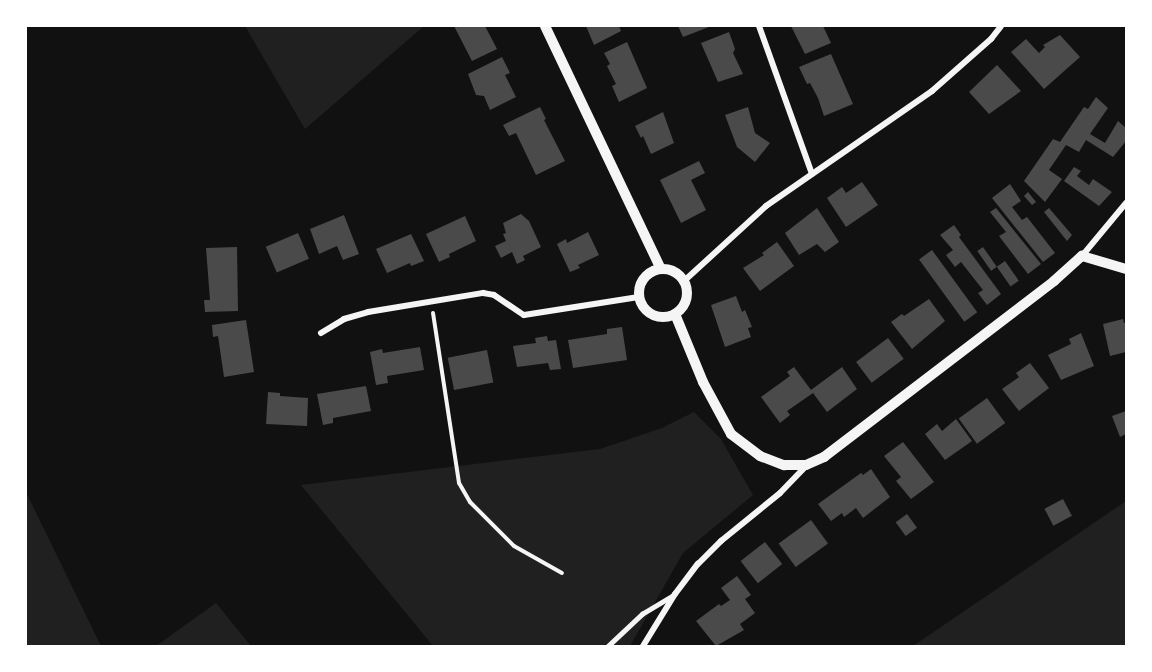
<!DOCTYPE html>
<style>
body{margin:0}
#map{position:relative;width:1152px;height:672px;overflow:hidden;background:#111;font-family:"Zilla Slab",serif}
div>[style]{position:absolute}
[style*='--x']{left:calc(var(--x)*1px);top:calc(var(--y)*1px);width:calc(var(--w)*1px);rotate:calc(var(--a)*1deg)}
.green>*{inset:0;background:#202020}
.building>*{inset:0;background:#4a4a4a;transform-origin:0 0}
.path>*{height:4px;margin:-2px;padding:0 2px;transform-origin:2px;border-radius:2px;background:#f5f5f5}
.service>*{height:4.5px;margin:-2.25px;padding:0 2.25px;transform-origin:2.25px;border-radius:2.25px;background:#f5f5f5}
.minor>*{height:6px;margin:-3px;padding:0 3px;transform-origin:3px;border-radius:3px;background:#f5f5f5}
.tertiary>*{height:10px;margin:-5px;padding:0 5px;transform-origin:5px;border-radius:5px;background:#f5f5f5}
.tertiary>.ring{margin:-5px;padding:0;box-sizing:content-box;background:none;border:10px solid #f5f5f5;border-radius:50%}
span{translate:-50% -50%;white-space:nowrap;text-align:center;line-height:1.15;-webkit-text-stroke:4.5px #fff;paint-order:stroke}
.frame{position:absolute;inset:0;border:27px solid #fff;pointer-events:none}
</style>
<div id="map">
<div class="green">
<i style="clip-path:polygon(245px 26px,424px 26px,305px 129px)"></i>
<i style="clip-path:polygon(694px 412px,721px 439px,753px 495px,683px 553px,630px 646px,433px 646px,301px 485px,600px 449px,662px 428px)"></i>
<i style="clip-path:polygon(26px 492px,101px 646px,26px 646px)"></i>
<i style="clip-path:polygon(1126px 501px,1126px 646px,913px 646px)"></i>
<i style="clip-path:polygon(216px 603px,251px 646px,156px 646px)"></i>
</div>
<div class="building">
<i style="clip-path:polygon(454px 26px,485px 26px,497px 49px,472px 61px)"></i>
<i style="clip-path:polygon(586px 26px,619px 26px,621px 31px,594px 45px)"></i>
<i style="clip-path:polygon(678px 26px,708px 26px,709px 27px,683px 37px)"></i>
<i style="clip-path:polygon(791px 26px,823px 26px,831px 43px,805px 54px)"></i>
<i style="clip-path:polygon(729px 32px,735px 49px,733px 53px,743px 74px,718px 82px,701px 43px)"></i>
<i style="clip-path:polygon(1060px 35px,1080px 57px,1044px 89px,1011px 52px,1026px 39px,1039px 53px,1045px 47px,1043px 45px)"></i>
<i style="clip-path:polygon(627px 42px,647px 88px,619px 102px,612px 86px,616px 84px,607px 66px,610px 64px,604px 53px)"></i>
<i style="clip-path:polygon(831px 54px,853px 104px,824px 116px,818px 98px,810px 83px,807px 84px,799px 67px)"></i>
<i style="clip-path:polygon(502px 57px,510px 73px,505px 75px,516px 97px,490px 110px,484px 96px,476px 95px,468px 74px)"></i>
<i style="clip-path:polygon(997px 65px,1021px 91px,989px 114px,969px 92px)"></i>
<i style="clip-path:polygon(1096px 97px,1108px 108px,1090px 134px,1105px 143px,1118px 121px,1126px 128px,1126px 141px,1113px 157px,1086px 140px,1079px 152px,1066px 145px,1049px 170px,1062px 179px,1045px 202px,1024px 181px,1053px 139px,1060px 142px,1084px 107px,1088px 109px)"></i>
<i style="clip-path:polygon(540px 107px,546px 119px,544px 120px,565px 161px,536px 175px,516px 133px,509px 136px,503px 125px)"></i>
<i style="clip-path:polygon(748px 107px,755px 133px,770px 143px,755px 162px,737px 147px,725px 115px)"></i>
<i style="clip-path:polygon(663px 112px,674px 143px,651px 154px,643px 136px,641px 138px,635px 126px)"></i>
<i style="clip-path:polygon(699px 161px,705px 173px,691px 180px,706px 210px,681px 223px,660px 180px)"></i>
<i style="clip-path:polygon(1074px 167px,1081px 171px,1077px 176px,1089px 185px,1093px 179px,1112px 192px,1099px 206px,1064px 181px)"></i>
<i style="clip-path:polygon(862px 182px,878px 205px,846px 227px,827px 198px,842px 187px,846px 193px)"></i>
<i style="clip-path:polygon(1010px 184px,1021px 201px,1012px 207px,1022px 220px,1027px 217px,1055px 253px,1043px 262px,992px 198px)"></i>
<i style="clip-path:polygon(1028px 192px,1036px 202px,1032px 205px,1024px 196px)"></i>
<i style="clip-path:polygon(817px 208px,839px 242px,825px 252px,817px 244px,799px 255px,785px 233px)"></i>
<i style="clip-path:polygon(996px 208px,1041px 264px,1028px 274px,999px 236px,1006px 232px,990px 212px)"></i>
<i style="clip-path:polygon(1049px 208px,1072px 235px,1067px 241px,1044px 212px)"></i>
<i style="clip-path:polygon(521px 214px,529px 221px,541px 247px,523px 256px,525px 260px,517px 264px,512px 252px,501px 258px,495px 246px,506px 241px,503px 234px,506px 233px,503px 223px)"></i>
<i style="clip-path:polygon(344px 215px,359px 254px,343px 260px,337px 246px,319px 254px,310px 229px)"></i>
<i style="clip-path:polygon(465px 216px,476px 241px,449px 254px,450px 257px,439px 262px,426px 234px)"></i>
<i style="clip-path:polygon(954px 225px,961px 235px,959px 237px,1001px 294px,987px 305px,978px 293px,983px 290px,961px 262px,955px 267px,946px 255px,953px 250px,940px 235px)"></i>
<i style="clip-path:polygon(588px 232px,599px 255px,578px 265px,580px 268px,570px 272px,557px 244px,566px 239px,567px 243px)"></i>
<i style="left:298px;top:233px;width:28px;height:35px;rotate:67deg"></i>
<i style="clip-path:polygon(411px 234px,424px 261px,411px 266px,410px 263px,387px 273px,376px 249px)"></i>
<i style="clip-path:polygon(777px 242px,794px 266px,760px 291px,743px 268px,764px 255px,762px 253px)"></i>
<i style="clip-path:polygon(237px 247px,238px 311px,205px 312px,204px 300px,210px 300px,206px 248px)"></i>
<i style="left:983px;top:247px;width:24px;height:7px;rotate:55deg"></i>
<i style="left:932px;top:250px;width:77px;height:16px;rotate:54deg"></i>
<i style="left:1005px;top:261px;width:24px;height:10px;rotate:55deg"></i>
<i style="clip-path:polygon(736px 296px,742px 312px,745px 310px,752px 327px,748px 328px,751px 337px,725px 347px,711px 305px)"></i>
<i style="clip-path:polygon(929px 299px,945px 321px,912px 349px,891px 322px,902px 314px,904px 316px)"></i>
<i style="clip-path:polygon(1123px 319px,1124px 323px,1126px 323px,1126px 352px,1110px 356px,1103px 324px)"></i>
<i style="clip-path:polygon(246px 320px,254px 372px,224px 377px,218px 336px,213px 337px,212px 325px)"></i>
<i style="clip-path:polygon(622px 327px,627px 360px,573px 368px,568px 340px,607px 334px,607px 329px)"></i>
<i style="clip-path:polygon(1081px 333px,1094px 366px,1061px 380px,1048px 355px,1071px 344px,1069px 339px)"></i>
<i style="clip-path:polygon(547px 336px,548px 341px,556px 340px,561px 369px,550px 370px,548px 363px,517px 367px,513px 346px,536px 343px,535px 338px)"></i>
<i style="left:888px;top:338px;width:26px;height:40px;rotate:53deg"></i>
<i style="clip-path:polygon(420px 347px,424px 370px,387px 376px,388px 383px,376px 385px,370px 352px,382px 349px,383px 353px)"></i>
<i style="left:487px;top:350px;width:33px;height:40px;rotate:79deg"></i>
<i style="clip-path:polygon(1030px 363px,1049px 388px,1019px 411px,1002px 389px,1019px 377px,1016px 373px)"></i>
<i style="clip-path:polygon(794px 367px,811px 390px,842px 367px,857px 389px,827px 412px,813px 393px,787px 411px,790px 415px,780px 423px,761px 397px,790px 376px,787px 372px)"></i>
<i style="clip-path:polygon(366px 386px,371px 411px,333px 418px,333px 423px,323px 425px,317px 394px)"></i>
<i style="clip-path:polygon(268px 392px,280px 393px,280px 396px,308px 398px,307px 426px,266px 424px)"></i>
<i style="left:987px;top:398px;width:31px;height:35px;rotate:54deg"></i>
<i style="clip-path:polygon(1126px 411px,1126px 434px,1120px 437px,1112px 416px)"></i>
<i style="clip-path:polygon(956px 419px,972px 441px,945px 460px,925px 434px,937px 424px,942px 431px)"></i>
<i style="clip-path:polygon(903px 442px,934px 482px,911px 499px,896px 481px,901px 477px,884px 456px)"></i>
<i style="clip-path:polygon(871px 469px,890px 497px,863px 518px,856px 508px,844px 517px,842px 513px,831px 521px,818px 504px,861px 473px,863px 475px)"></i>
<i style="left:1063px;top:499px;width:19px;height:21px;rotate:62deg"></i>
<i style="left:907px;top:514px;width:17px;height:14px;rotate:54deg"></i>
<i style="left:811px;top:520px;width:29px;height:40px;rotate:54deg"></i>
<i style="left:765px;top:542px;width:28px;height:31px;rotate:52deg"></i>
<i style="clip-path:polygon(737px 576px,751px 595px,745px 599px,755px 613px,740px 624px,744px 630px,716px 646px,696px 621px,719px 604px,721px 606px,730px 600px,721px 588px)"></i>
</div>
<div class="path">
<i style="--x:433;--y:313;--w:172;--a:81.3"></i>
<i style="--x:459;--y:483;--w:22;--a:60"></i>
<i style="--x:470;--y:502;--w:62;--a:45"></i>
<i style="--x:514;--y:546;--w:55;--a:29.4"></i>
</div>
<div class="service">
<i style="--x:608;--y:646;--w:47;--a:-43.3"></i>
<i style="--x:642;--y:614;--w:37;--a:-31"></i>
</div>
<div class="minor">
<i style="--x:759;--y:26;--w:157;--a:70.3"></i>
<i style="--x:1082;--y:256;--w:69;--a:-50.3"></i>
<i style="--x:684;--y:281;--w:111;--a:-42.4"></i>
<i style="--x:766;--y:206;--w:202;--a:-34.7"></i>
<i style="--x:932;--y:91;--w:79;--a:-41.4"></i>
<i style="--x:991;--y:39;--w:16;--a:-52"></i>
<i style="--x:321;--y:333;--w:27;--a:-31"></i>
<i style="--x:344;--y:319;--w:25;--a:-16"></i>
<i style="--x:368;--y:312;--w:117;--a:-9.4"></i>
<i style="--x:483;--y:293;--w:11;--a:10"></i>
<i style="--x:494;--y:295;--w:36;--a:34"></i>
<i style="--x:524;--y:315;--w:116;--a:-8.9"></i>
<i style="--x:643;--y:646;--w:61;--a:-58.4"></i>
<i style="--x:675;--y:594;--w:38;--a:-53"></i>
<i style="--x:698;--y:564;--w:33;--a:-45"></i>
<i style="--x:721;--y:541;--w:76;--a:-39.1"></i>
<i style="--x:780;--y:493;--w:37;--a:-46"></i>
</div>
<div class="tertiary">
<i style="--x:545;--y:26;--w:269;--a:64.5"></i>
<i class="ring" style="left:639px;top:269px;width:38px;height:38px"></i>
<i style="--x:675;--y:314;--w:74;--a:67.6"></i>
<i style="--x:703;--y:382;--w:59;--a:61.7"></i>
<i style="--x:731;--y:434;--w:36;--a:37"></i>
<i style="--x:760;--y:456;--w:26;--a:21"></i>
<i style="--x:784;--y:465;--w:22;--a:0"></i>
<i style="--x:806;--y:465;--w:20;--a:-24"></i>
<i style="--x:824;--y:457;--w:290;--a:-37.4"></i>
<i style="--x:1054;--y:281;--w:38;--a:-42"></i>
<i style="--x:1082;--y:256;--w:46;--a:16.5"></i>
</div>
<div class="frame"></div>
</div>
